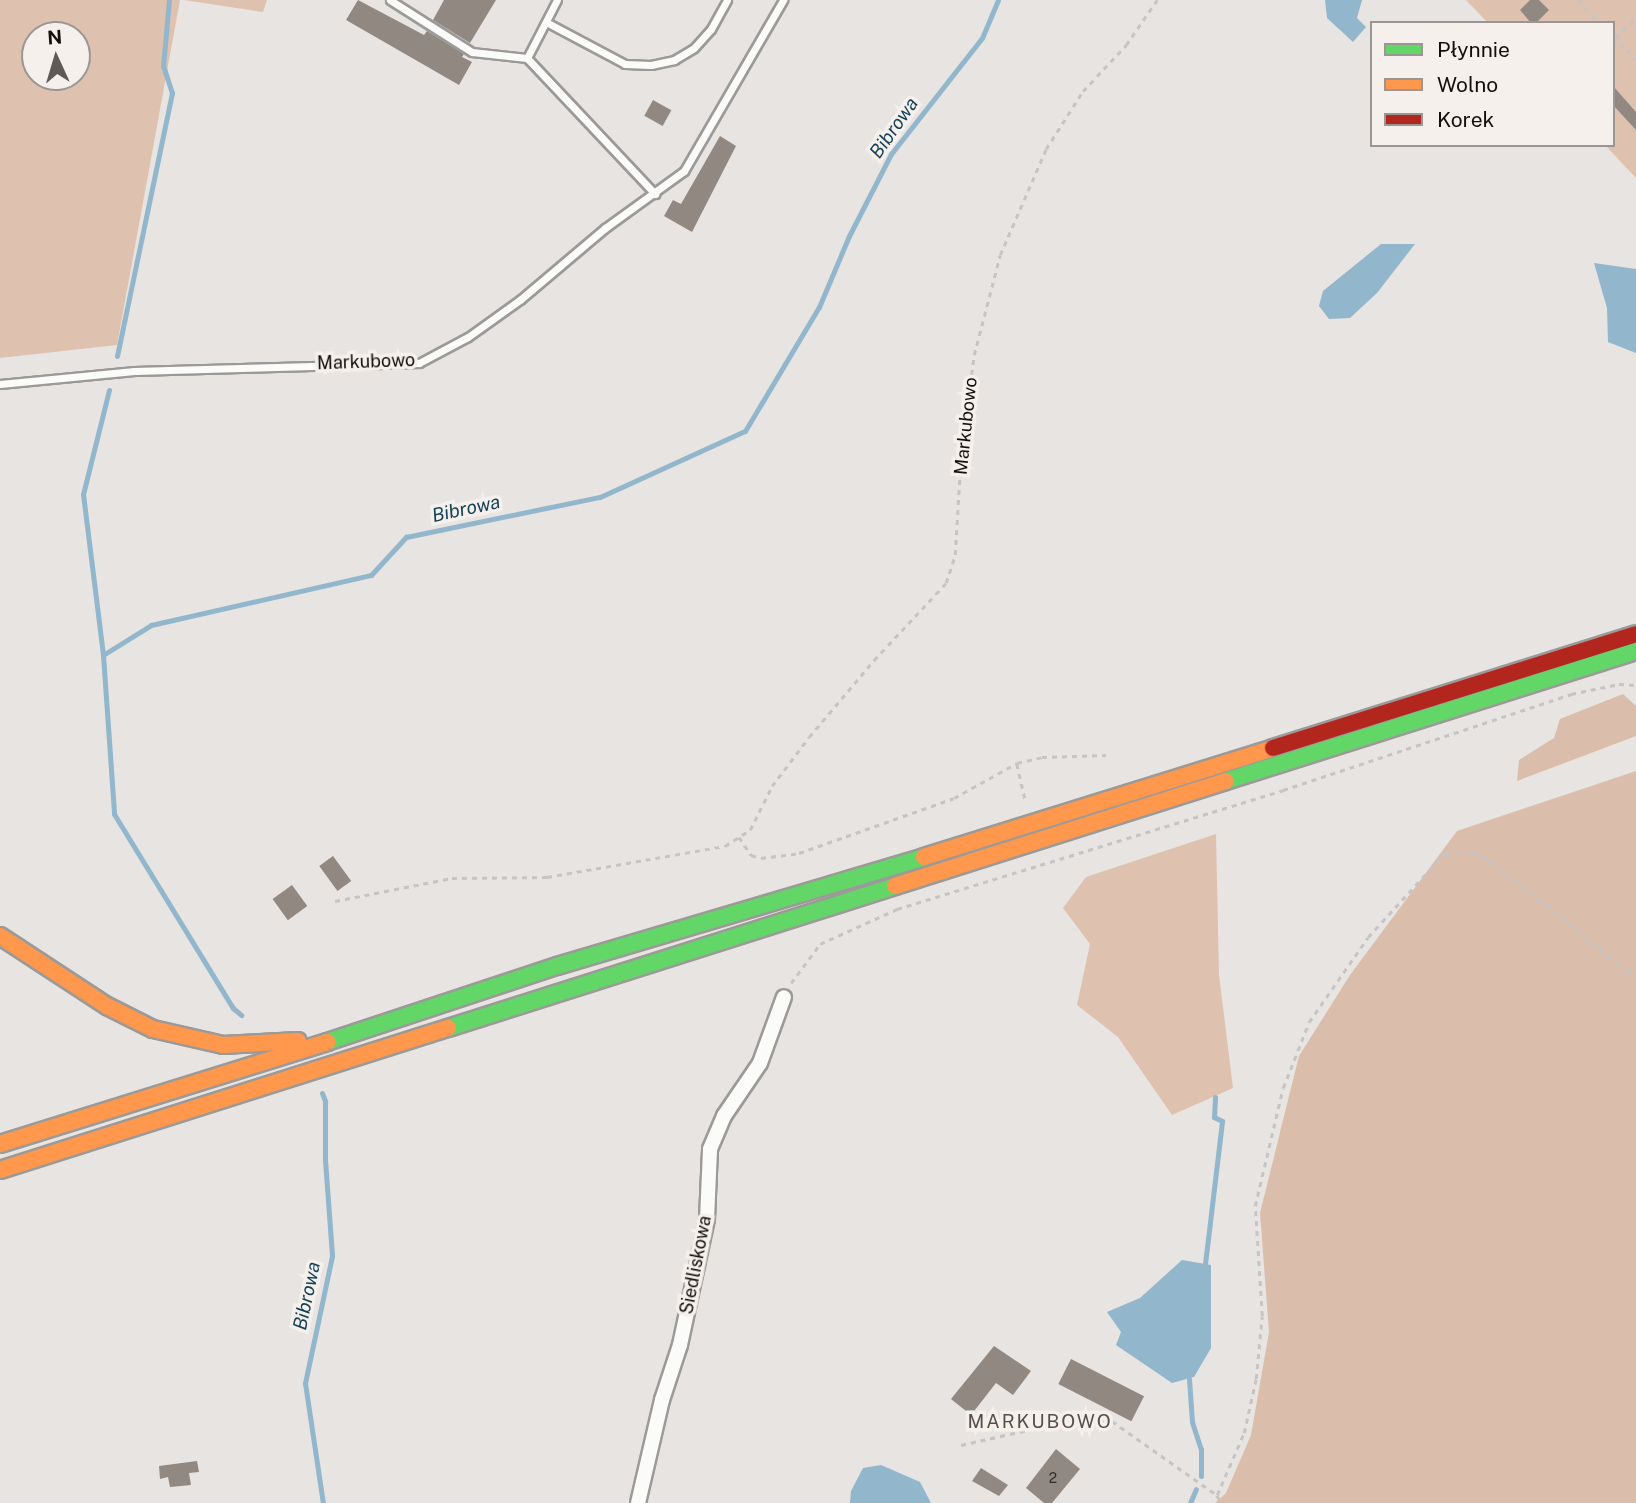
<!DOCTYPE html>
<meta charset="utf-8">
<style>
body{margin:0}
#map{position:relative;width:1636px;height:1503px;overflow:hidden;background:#e7e4e1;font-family:"Public Sans",sans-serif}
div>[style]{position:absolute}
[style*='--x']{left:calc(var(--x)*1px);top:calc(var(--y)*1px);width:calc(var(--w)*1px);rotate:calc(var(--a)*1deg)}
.green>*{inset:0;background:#dec2af}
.forest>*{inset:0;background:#dabeab}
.water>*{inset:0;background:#92b6cb}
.stream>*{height:5px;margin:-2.5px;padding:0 2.5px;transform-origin:2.5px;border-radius:2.5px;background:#92b6cb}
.building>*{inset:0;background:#918881;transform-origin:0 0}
.path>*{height:2.5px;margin-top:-1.25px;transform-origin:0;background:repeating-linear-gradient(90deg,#c6c4c4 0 5px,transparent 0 10px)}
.roads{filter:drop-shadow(2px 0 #9c9a98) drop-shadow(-2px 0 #9c9a98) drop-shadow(0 2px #9c9a98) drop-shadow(0 -2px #9c9a98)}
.lane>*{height:7px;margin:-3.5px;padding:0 3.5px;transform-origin:3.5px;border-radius:3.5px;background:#fbfbfa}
.street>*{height:14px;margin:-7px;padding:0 7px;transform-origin:7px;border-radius:7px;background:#fbfbfa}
.fast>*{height:16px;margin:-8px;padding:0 8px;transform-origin:8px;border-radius:8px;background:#63d668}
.slow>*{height:16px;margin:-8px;padding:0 8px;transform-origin:8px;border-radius:8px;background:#ff974d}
.jam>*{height:16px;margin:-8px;padding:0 8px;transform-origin:8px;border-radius:8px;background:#b3261e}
span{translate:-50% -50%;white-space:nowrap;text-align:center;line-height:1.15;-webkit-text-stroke:7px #f6f0ec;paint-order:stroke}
.number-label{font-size:14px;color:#322e2c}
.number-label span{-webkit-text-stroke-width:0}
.street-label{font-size:18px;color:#12100f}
.water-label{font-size:19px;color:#154157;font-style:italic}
.neighbourhood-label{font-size:19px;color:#544f4c;letter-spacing:2px}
.legend{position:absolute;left:1370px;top:21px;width:245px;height:126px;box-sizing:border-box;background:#f6f0ec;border:2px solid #9b9694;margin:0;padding:9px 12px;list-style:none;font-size:21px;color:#12100f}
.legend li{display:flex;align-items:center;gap:14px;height:35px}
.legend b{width:35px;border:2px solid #9b9694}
.north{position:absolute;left:21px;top:21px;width:70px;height:70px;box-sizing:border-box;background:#f6f0ec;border:2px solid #9b9694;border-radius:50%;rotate:356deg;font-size:19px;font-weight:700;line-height:28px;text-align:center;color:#12100f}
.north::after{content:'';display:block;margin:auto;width:24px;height:32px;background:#5d5a58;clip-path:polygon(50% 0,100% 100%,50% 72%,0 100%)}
</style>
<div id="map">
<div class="green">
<i style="clip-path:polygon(evenodd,0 0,180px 0,117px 345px,0 358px,0 0,77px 35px,77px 77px,35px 77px,35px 35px,77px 35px)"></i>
<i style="clip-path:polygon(184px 0,267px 0,263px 12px)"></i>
<i style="clip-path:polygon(1466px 0,1636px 0,1636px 178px,1605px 145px,1613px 145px,1613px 23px,1488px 23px)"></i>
<i style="clip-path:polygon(1216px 834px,1219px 975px,1233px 1088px,1172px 1115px,1118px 1037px,1077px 1005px,1090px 944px,1063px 908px,1086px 877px)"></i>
</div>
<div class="forest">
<i style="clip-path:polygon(1623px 694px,1636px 706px,1636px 736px,1517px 781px,1519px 760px,1554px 738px,1560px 719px)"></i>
<i style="clip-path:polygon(1636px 771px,1636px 1503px,1215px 1503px,1226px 1493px,1251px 1435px,1269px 1332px,1260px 1213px,1299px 1056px,1350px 975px,1457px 831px)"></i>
</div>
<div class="water">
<i style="clip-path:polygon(1325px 0,1362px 0,1357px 18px,1366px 27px,1353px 42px,1327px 18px)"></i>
<i style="clip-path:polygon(1381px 244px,1415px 244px,1377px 293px,1350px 318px,1329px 319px,1319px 306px,1323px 291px)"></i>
<i style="clip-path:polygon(1594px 263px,1636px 269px,1636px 353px,1608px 342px,1607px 308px)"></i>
<i style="clip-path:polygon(1182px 1260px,1211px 1265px,1211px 1348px,1194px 1377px,1172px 1383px,1116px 1345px,1121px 1332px,1107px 1312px,1140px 1298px)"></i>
<i style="clip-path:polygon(881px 1465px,920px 1482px,931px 1503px,850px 1503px,851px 1491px,863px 1468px)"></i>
</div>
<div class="stream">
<i style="--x:117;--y:356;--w:269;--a:-78.2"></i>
<i style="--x:172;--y:93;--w:28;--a:-108"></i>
<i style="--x:163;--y:66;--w:66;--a:-84.8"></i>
<i style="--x:109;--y:390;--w:107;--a:104"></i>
<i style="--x:83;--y:494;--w:162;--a:82.9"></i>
<i style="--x:103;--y:655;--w:159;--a:86"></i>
<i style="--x:114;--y:814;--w:228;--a:58.5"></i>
<i style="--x:233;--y:1008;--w:11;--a:41"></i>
<i style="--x:103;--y:655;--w:57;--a:-32"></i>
<i style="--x:151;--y:625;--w:226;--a:-12.8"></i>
<i style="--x:371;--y:575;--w:52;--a:-47.4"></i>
<i style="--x:406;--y:537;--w:198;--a:-11.7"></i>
<i style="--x:600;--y:497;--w:159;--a:-24.5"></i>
<i style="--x:745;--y:431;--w:144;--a:-59.2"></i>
<i style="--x:819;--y:307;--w:77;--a:-67.1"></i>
<i style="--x:849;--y:236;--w:92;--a:-62.9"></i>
<i style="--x:891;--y:154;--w:147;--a:-51.9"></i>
<i style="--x:982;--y:38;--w:41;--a:-67.2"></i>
<i style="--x:322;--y:1093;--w:9;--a:69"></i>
<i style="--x:325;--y:1101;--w:59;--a:90"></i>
<i style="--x:325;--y:1160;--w:96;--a:85.8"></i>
<i style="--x:332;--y:1256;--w:130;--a:102"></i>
<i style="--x:305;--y:1383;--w:121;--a:81.5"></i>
<i style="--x:1205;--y:1264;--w:144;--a:-83.2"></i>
<i style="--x:1222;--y:1121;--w:9;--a:-153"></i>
<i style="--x:1214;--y:1117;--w:20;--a:-87"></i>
<i style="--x:1189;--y:1379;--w:43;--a:86"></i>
<i style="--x:1192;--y:1422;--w:28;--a:72"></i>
<i style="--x:1201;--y:1449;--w:27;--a:90"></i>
<i style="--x:1190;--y:1503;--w:15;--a:-67"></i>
</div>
<div class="building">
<i style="clip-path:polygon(358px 0,424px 35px,427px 31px,464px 54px,462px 57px,472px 62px,459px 85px,346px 20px)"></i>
<i style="clip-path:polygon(444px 0,496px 0,470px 43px,433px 20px)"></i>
<i style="clip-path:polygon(1530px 0,1539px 0,1549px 10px,1536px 23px,1531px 23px,1520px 10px)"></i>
<i style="clip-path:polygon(1613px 86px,1636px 112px,1636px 130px,1613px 105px)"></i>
<i style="left:653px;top:100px;width:21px;height:18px;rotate:29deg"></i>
<i style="clip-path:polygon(720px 136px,736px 146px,692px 232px,664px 216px,673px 200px,681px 204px)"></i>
<i style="left:333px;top:856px;width:31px;height:17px;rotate:54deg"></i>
<i style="left:292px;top:885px;width:26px;height:24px;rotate:54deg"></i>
<i style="clip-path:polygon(994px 1346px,1031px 1371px,1013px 1395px,996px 1383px,971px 1415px,951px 1399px)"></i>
<i style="left:1071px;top:1359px;width:82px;height:28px;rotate:27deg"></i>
<i style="clip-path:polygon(1056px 1449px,1080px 1469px,1052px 1503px,1044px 1503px,1026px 1488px)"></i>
<i style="clip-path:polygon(197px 1461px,199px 1472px,189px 1473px,191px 1485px,170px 1487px,168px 1477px,160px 1479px,159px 1466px)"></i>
<i style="clip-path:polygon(981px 1468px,1008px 1485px,999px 1496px,972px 1481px)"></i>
</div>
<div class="path">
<i style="--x:1578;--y:0;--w:32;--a:46"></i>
<i style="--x:1613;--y:36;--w:33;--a:45"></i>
<i style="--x:1616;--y:38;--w:28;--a:-45"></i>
<i style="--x:1017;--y:764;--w:36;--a:77"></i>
<i style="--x:739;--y:837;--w:22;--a:56"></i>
<i style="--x:751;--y:855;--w:10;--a:17"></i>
<i style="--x:761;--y:858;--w:38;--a:-7"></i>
<i style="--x:799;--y:853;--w:164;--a:-19.5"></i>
<i style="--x:954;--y:798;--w:72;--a:-29.1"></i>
<i style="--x:1017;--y:763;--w:26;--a:-13"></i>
<i style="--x:1042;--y:757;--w:64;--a:-1.8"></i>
<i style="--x:335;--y:901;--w:119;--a:-11.1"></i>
<i style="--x:452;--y:878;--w:95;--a:-0.6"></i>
<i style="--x:547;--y:877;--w:181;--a:-9.9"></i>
<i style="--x:725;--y:846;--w:30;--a:-33"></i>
<i style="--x:750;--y:830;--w:49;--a:-63.4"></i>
<i style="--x:772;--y:786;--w:61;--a:-52.9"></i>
<i style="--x:809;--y:737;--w:101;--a:-49.8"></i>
<i style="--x:874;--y:660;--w:105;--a:-46.9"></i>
<i style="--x:946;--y:583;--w:29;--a:-72"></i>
<i style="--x:955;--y:555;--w:101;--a:-86.6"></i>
<i style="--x:961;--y:454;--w:100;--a:-82.5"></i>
<i style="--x:974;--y:355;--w:103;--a:-75.4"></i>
<i style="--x:1000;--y:255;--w:116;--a:-66.5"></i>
<i style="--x:1046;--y:149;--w:69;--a:-57.5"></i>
<i style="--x:1083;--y:91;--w:63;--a:-46.9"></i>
<i style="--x:1126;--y:45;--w:55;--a:-55.4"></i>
<i style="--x:791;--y:983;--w:49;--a:-53.4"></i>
<i style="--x:820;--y:944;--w:85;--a:-24.4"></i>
<i style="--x:897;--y:909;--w:404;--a:-17.1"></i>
<i style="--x:1283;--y:790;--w:304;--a:-18.4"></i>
<i style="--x:1571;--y:694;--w:49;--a:-11.8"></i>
<i style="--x:1619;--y:684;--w:17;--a:3"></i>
<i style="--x:961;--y:1445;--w:91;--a:-12.7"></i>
<i style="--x:1050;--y:1425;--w:62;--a:-3.7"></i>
<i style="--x:1112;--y:1421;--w:128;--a:35.2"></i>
<i style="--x:1217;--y:1495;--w:9;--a:63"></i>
<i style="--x:1217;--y:1495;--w:68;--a:-66.5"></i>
<i style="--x:1244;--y:1433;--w:55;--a:-77.5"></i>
<i style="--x:1256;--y:1379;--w:63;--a:-84.6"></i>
<i style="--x:1262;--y:1316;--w:110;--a:-93.6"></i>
<i style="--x:1255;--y:1206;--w:121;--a:-76.7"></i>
<i style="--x:1283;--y:1088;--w:71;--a:-68.5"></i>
<i style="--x:1309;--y:1022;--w:103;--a:-55.2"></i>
<i style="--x:1368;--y:937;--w:114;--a:-47.5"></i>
<i style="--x:1445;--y:853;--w:27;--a:-2"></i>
<i style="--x:1472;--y:852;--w:21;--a:25"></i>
<i style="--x:1491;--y:861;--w:175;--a:39"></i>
<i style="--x:1627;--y:971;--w:9;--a:18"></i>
</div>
<div class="roads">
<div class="lane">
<i style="--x:390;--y:0;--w:97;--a:32.4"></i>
<i style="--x:472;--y:52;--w:55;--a:6.2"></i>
<i style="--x:527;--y:58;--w:187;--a:46.7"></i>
<i style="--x:546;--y:22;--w:89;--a:28"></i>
<i style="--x:625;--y:64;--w:26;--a:2"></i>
<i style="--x:651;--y:65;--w:24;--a:-12"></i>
<i style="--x:674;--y:60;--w:23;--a:-31"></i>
<i style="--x:694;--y:48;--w:25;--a:-48"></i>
<i style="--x:711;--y:29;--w:33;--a:-61"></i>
<i style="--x:527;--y:58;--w:65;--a:-62.7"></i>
<i style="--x:0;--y:384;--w:135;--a:-5.5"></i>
<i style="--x:134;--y:371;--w:285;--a:-1.6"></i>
<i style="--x:419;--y:363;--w:55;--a:-28"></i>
<i style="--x:468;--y:337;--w:65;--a:-35.6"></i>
<i style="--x:521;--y:299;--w:110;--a:-40.2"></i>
<i style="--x:605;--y:228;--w:97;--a:-35.8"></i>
<i style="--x:684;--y:171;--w:198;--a:-59.9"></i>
</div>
<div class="street">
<i style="--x:638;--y:1503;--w:106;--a:-76.9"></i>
<i style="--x:662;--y:1400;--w:58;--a:-71.9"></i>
<i style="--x:680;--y:1345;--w:129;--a:-77.9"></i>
<i style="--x:707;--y:1219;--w:70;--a:-87.5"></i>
<i style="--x:710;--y:1149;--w:36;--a:-67"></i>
<i style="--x:724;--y:1116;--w:64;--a:-55.8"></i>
<i style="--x:760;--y:1063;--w:70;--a:-70"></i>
</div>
<div class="fast">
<i style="--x:1226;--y:781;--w:430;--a:-17.6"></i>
<i style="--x:448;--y:1028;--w:469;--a:-17.6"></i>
<i style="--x:327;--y:1042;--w:242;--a:-18.3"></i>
<i style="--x:557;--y:966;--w:383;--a:-16.5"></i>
</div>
<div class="slow">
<i style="--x:924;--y:857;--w:366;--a:-17.3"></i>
<i style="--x:895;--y:886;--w:347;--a:-17.6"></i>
<i style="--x:0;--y:936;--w:128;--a:33.2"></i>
<i style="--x:107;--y:1006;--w:51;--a:26.6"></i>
<i style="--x:153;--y:1029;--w:72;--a:12.9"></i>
<i style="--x:223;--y:1045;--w:75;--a:-3.1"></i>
<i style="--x:0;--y:1144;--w:343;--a:-17.3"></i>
<i style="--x:0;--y:1170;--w:470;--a:-17.6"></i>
</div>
<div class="jam">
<i style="--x:1273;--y:748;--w:380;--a:-17.4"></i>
</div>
</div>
<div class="number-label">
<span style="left:1053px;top:1478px">2</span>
</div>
<div class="street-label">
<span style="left:366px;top:362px;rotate:-2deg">Markubowo</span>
<span style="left:966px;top:426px;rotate:-84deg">Markubowo</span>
<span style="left:696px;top:1265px;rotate:-79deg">Siedliskowa</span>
</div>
<div class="water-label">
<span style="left:894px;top:128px;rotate:-55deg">Bibrowa</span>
<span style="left:466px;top:509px;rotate:-12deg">Bibrowa</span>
<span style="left:307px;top:1296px;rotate:-78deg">Bibrowa</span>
</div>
<div class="neighbourhood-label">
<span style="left:1040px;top:1422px">MARKUBOWO</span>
</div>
<ul class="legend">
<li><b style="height:9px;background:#63d668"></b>Płynnie</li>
<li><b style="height:9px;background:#ff974d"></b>Wolno</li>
<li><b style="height:9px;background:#b3261e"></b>Korek</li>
</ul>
<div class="north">N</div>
</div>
